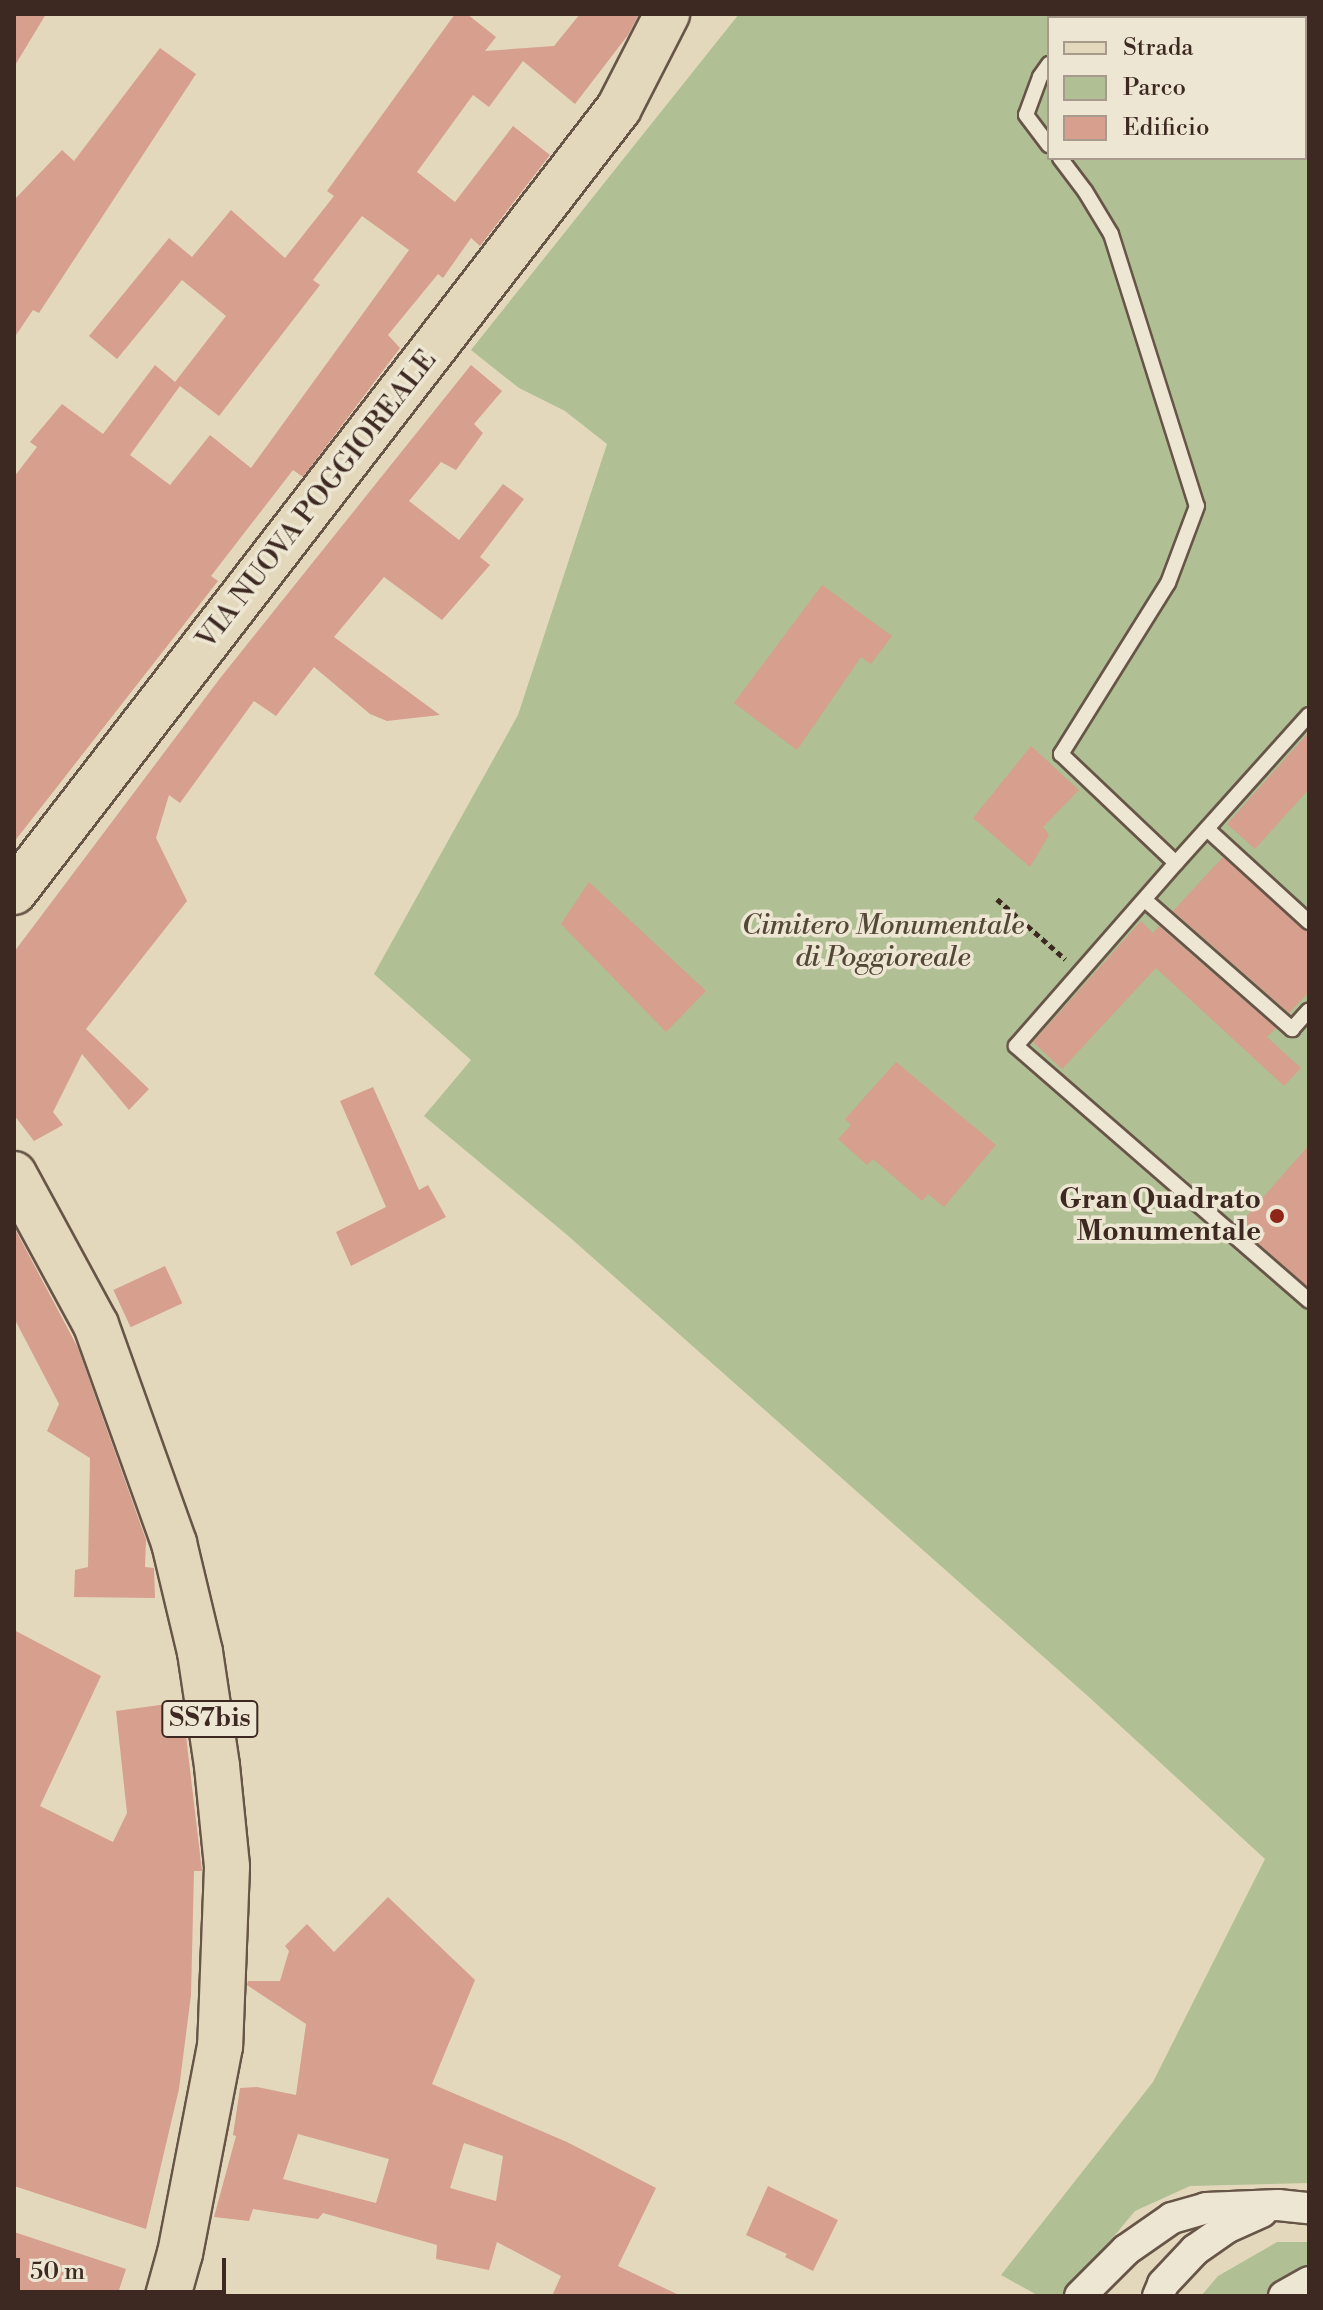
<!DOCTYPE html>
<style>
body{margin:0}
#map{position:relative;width:1323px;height:2310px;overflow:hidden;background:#e4d8bc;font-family:"Libre Bodoni",serif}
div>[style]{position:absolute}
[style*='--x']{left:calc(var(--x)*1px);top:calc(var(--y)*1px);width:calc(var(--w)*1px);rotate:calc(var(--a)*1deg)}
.green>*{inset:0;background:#b0bf94}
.building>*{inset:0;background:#d69f8e;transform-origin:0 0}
.path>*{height:5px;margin-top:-2.5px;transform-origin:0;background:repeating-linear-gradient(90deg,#3d2921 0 6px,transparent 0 10px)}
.roads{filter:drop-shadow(2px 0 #675548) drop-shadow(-2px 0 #675548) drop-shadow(0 2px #675548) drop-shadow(0 -2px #675548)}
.service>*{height:14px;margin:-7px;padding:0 7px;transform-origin:7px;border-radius:7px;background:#ede6d3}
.minor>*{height:30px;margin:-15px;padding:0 15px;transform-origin:15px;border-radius:15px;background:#ede6d3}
.primary>*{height:44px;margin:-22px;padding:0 22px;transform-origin:22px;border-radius:22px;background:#e4d8bc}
.dots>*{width:22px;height:22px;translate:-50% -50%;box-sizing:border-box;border:4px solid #ede6d3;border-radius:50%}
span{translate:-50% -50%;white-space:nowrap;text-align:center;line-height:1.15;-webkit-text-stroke:7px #ede6d3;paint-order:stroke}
.shield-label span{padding:2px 6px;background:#ede6d3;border:2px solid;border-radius:6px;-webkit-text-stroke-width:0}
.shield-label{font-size:26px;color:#3d2921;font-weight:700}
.street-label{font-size:28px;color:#3d2921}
.park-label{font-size:28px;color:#544738;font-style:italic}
.poi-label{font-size:28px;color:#3d2921;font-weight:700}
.right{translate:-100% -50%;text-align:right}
.frame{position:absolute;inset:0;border:16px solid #3d2921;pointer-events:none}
.legend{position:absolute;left:1047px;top:16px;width:260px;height:144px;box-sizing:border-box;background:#ede6d3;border:2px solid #a79a8c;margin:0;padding:10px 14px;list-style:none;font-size:24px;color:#3d2921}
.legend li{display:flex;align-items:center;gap:16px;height:40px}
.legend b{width:40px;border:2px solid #a79a8c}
.scale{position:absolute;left:16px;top:2258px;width:210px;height:36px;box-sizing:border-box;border:4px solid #3d2921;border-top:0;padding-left:10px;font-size:24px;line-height:28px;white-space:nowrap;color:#3d2921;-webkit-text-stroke:6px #ede6d3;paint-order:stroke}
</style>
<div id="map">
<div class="green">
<i style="clip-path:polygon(evenodd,739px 14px,1309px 14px,1309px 2183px,1190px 2186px,1135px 2211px,1064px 2296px,1039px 2296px,1001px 2275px,1153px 2082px,1265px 1859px,1090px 1698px,566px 1234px,424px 1116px,471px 1060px,374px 974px,518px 715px,607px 444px,565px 411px,519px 388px,471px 350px,739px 14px,1049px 18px,1305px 18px,1305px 158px,1049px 158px,1049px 18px)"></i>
<i style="clip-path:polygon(1277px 2242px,1309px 2242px,1309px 2296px,1201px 2296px,1218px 2276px)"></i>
</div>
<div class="building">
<i style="clip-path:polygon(14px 14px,46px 14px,14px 67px)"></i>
<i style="clip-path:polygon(evenodd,455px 14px,467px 14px,496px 37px,485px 51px,554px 46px,580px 14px,639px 14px,628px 35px,575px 104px,523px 61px,489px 107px,473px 95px,417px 172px,455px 202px,513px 126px,550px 155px,480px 246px,471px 238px,443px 278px,438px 274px,388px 335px,400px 348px,303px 477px,293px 470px,211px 576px,218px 581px,14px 842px,14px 477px,37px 447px,30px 442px,62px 404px,103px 434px,155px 365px,175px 382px,226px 316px,182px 280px,117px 359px,89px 336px,169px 238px,192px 257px,231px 210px,285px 258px,334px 196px,327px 191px,455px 14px,362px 216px,409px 250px,251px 468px,210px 435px,170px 485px,130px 455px,180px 386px,219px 416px,320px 285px,313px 280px,362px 216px)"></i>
<i style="clip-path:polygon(160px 48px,196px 74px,39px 313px,33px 310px,14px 338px,14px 200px,62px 150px,74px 161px)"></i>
<i style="clip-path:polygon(471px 365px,502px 391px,474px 424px,483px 433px,456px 470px,441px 462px,409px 501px,459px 540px,503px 484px,524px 499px,480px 557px,490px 565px,442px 620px,384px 577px,334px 637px,440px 715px,387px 721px,370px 714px,314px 667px,276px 716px,254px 701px,180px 803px,169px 795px,156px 838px,187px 901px,86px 1029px,149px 1089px,129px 1110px,82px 1054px,53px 1112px,63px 1125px,34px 1141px,14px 1115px,14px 952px,221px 677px)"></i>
<i style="clip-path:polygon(822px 585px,892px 636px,871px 664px,861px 657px,797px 750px,734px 703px)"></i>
<i style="clip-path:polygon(1309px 732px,1309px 789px,1255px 849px,1227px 824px)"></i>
<i style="clip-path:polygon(1031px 746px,1079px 790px,1043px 827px,1049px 835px,1030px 867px,973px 818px)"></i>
<i style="clip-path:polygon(1223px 857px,1309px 932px,1309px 992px,1289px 1013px,1173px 911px)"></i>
<i style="clip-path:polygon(589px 882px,706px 991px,666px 1032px,561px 924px)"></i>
<i style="clip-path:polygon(1141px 921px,1153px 933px,1159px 926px,1276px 1028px,1267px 1037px,1301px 1068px,1284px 1086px,1156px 968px,1062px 1069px,1033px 1042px)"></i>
<i style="clip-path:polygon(896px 1062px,996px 1145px,944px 1207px,928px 1194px,922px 1201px,873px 1159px,867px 1165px,838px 1139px,851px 1125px,845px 1119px)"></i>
<i style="clip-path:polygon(373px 1087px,419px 1190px,428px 1185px,446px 1217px,351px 1266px,336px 1232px,386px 1207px,340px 1101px)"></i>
<i style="clip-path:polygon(1309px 1145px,1309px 1288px,1238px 1226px)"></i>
<i style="clip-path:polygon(14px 1227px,78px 1348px,146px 1540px,145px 1567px,154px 1568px,155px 1598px,74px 1597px,75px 1570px,88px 1567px,90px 1458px,47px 1431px,59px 1404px,14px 1318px)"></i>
<i style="left:165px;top:1266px;width:41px;height:57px;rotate:65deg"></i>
<i style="clip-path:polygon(14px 1630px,101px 1676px,40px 1806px,113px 1842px,127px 1813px,116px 1711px,182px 1702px,202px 1871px,194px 1871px,191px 1995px,179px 2089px,146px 2229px,14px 2186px)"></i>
<i style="clip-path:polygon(evenodd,388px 1897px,475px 1980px,432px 2084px,567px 2142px,656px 2188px,618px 2266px,681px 2296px,552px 2296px,561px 2276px,497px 2242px,489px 2270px,436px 2259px,437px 2245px,323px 2213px,318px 2219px,253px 2209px,249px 2221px,214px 2217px,236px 2136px,233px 2135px,240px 2088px,257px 2087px,296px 2095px,306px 2024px,247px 1985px,248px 1981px,280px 1981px,289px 1951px,285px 1946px,307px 1924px,334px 1952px,388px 1897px,298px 2134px,389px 2159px,376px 2203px,283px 2179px,298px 2134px,388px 1897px,464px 2143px,503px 2156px,496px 2201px,450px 2188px,464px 2143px)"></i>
<i style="clip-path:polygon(768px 2186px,838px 2220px,813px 2271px,785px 2257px,787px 2254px,746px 2235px)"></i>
<i style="clip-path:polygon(14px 2232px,126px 2269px,117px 2296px,14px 2296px)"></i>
</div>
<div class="path">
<i style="--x:997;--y:899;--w:91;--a:41.4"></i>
</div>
<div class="roads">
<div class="service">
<i style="--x:1082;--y:18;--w:5;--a:-53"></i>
<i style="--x:1049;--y:64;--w:16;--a:125"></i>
<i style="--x:1040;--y:77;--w:40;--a:110.2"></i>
<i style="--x:1026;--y:115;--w:38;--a:53"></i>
<i style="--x:1060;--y:158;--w:41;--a:52.9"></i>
<i style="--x:1085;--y:191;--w:50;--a:58.8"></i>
<i style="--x:1111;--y:234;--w:285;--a:72.5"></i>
<i style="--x:1197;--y:506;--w:82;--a:110.6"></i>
<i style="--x:1168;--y:583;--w:202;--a:122"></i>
<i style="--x:1061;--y:754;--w:158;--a:43.5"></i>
<i style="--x:1176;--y:863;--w:243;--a:131.2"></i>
<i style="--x:1016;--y:1046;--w:388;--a:41"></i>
<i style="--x:1207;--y:829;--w:138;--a:42.4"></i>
<i style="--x:1176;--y:863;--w:199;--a:-48.1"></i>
<i style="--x:1145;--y:900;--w:196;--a:41.3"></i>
<i style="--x:1292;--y:1029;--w:25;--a:-48"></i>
</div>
<div class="minor">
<i style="--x:1080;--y:2296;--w:65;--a:-45"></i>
<i style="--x:1126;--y:2250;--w:56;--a:-34.8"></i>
<i style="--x:1172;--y:2218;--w:35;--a:-16"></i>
<i style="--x:1206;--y:2208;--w:72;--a:-2.4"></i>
<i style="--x:1278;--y:2205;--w:31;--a:6"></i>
<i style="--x:1158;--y:2296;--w:13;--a:-67"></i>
<i style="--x:1163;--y:2284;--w:47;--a:-46.7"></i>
<i style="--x:1195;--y:2250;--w:38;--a:-35"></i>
<i style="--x:1226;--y:2228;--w:39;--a:-24"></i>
<i style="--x:1284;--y:2296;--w:29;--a:-29"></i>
</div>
<div class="primary">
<i style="--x:14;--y:892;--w:990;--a:-52.34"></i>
<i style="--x:619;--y:108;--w:106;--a:-62.9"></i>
<i style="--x:14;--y:1174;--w:172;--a:61.5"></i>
<i style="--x:96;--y:1325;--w:232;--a:70.3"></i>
<i style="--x:174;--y:1543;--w:112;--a:76.6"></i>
<i style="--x:200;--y:1652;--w:115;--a:81.5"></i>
<i style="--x:217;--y:1766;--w:101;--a:84.3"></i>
<i style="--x:227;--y:1867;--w:179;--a:92.2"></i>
<i style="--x:220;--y:2046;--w:211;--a:100.9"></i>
<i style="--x:180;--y:2253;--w:45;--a:105.6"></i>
</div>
</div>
<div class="dots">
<i style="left:1277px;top:1216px;background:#8f2418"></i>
</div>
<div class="shield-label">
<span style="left:210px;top:1719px">SS7bis</span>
</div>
<div class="street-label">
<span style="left:317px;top:500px;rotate:-52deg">VIA NUOVA POGGIOREALE</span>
</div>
<div class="park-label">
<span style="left:883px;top:942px">Cimitero Monumentale<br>di Poggioreale</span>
</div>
<div class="poi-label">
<span class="right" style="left:1261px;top:1216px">Gran Quadrato<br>Monumentale</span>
</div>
<div class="frame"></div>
<ul class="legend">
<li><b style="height:10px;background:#e4d8bc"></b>Strada</li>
<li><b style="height:22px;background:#b0bf94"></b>Parco</li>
<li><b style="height:22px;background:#d69f8e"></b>Edificio</li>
</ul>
<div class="scale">50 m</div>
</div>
